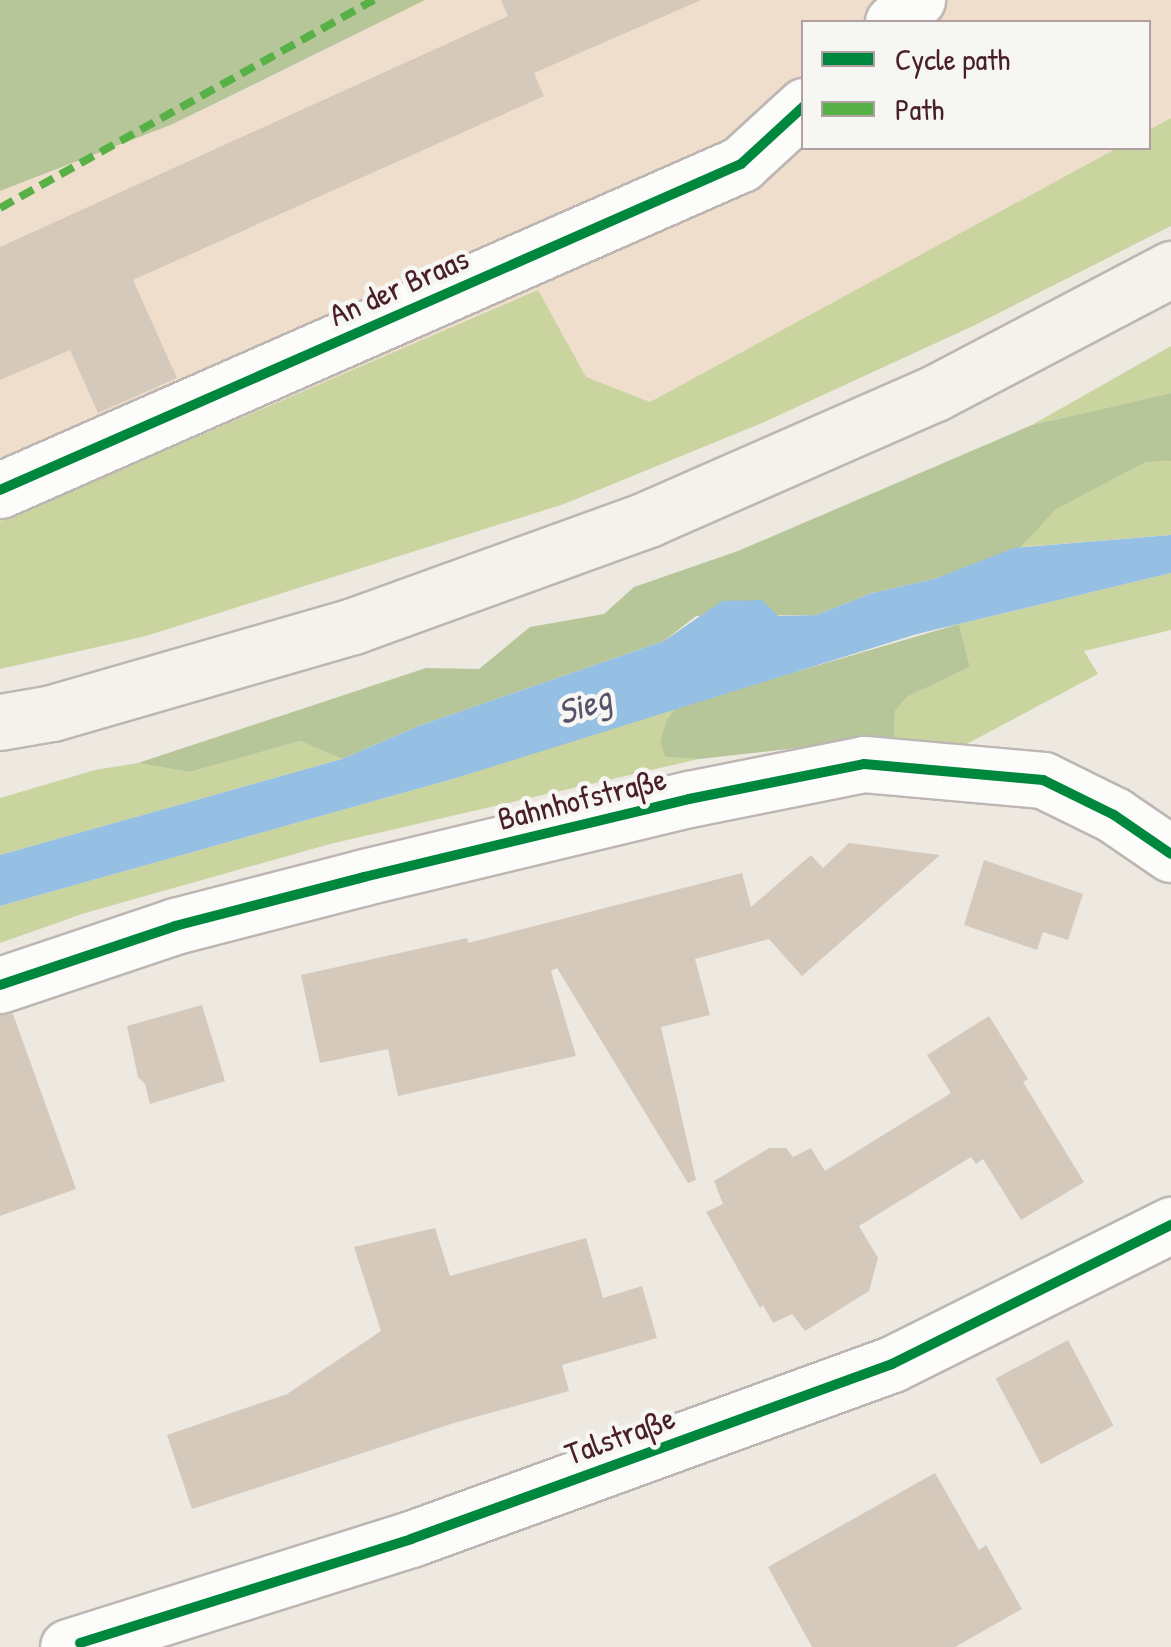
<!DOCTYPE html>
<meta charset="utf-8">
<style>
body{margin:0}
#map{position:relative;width:1171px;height:1647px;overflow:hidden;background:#ede9e1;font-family:"Patrick Hand",sans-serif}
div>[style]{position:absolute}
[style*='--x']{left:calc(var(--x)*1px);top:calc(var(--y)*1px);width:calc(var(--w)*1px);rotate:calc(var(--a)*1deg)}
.built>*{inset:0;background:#f0decd}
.green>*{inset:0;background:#c9d49f}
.forest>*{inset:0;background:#b6c698}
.water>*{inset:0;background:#96c0e3}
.building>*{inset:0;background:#d5c9bc;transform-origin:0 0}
.roads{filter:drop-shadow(2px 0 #bdb6b2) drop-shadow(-2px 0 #bdb6b2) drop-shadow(0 2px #bdb6b2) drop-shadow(0 -2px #bdb6b2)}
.street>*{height:55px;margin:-27.5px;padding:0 27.5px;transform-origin:27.5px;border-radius:27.5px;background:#fcfcfa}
.secondary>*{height:55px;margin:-27.5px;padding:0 27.5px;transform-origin:27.5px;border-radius:27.5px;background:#f4f2ec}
.quiet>*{height:8px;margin-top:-4px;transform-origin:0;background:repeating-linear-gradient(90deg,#57b146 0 15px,transparent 0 23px)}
.cycleway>*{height:10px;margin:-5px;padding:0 5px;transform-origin:5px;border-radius:5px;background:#00873e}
span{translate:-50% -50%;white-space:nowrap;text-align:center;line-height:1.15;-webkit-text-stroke:9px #f6f6f2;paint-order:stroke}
.street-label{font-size:32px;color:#4a1f2b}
.water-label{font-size:35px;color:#58516c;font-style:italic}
.legend{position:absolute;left:801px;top:20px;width:350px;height:130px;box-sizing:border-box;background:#f6f6f2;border:2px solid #b1a0a2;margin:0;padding:12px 18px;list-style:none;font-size:30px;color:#4a1f2b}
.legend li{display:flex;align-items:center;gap:20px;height:50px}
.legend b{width:50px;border:2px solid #b1a0a2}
</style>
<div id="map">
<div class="built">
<i style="clip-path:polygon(425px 0,1171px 0,1171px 118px,1149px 130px,1148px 22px,804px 22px,804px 148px,1117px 148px,650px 402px,586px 377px,538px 290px,0 522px,0 191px,173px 124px)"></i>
</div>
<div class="green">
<i style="clip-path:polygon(1171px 118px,1171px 226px,973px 326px,762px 423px,564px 504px,146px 636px,0 669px,0 522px,538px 290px,586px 377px,650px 402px,1117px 148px,1148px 148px,1149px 130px)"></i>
<i style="clip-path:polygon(1171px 346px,1171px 393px,1032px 425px)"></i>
<i style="clip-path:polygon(1171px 461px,1171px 535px,1021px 547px,1055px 509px,1146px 462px)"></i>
<i style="clip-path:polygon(1171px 573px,1171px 630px,1084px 651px,1098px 674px,963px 746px,894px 737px,895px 711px,907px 697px,970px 667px,959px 624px)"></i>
<i style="clip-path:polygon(676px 707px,666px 721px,660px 742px,665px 757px,699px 759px,330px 844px,85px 913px,0 943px,0 906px,456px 778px)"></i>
<i style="clip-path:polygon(300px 741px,342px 759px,0 855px,0 798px,95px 770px,138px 763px,190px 772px)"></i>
</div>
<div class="forest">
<i style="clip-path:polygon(0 0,425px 0,173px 124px,0 191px)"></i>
<i style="clip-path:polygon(1171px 393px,1171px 461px,1146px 462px,1056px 509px,1021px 547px,934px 579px,872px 593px,816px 615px,696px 616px,664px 641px,421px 725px,342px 759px,300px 741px,190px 772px,138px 763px,426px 668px,479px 669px,530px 627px,604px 614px,634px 587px,738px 551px,1032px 425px)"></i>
<i style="clip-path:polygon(959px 624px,970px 667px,907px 697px,895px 711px,894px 737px,699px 759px,665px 757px,660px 742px,666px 721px,676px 707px)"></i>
</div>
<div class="water">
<i style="clip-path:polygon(1171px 535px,1171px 573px,917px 634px,456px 778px,0 906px,0 855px,342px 759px,421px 725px,664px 641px,722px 601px,762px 600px,778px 616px,816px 615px,872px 593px,934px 579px,1014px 548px)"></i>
</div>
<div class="building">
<i style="clip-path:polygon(501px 0,701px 0,534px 73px,544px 96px,133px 280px,177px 378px,98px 413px,70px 350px,0 380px,0 247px,508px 16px)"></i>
<i style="clip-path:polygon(849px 843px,940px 855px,802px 976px,769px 939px,695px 959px,710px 1015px,661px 1027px,696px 1180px,688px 1183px,557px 968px,551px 971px,576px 1056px,398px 1096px,388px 1049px,320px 1063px,301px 975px,467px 938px,468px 943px,742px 873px,751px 907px,811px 855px,823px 868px)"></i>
<i style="clip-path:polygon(984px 860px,1083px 894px,1068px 940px,1043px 932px,1037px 950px,964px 925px)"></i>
<i style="clip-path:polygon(202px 1005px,225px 1081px,150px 1104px,145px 1084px,138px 1077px,127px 1026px)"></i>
<i style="clip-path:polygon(13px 1014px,76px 1189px,0 1216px,0 1015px)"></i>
<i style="clip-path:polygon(989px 1016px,1028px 1079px,1023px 1082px,1084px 1182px,1021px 1220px,983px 1159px,976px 1164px,971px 1157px,859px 1226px,878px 1258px,869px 1291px,805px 1331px,792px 1314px,773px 1323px,763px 1305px,760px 1308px,706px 1212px,723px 1204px,714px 1181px,769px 1148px,786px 1148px,793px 1157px,811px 1148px,825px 1171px,951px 1093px,927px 1055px)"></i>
<i style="clip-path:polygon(435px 1228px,450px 1276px,586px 1238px,603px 1298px,642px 1286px,657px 1338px,562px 1365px,569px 1391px,454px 1423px,192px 1509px,167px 1435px,287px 1394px,381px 1331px,354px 1247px)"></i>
<i style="left:1068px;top:1340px;width:97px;height:82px;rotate:62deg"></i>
<i style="clip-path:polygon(935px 1473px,979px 1550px,986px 1545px,1022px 1609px,955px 1647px,812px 1647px,768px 1567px)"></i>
</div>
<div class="roads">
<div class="street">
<i style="--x:893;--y:22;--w:33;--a:-43"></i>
<i style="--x:0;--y:490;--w:810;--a:-23.75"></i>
<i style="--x:741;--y:164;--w:86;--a:-42.6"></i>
<i style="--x:0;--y:985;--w:185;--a:-18.6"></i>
<i style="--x:175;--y:926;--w:195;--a:-14.5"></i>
<i style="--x:364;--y:877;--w:334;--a:-13.5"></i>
<i style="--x:689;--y:799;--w:178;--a:-11.3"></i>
<i style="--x:864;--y:764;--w:180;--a:5.1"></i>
<i style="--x:1043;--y:780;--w:79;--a:26.2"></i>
<i style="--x:1114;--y:815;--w:69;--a:34.4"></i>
<i style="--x:68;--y:1647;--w:360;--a:-17.5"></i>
<i style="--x:411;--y:1539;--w:512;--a:-19.99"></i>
<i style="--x:892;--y:1364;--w:312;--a:-26.5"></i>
</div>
<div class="secondary">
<i style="--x:0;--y:722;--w:53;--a:-9.8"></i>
<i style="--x:52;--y:713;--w:313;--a:-16.1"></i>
<i style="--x:353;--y:626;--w:314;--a:-19.9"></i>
<i style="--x:648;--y:519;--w:313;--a:-23.7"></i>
<i style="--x:935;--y:393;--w:267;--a:-27.7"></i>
</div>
</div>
<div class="quiet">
<i style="--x:0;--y:208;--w:428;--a:-29.1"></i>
</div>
<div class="cycleway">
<i style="--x:0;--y:490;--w:810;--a:-23.75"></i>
<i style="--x:741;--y:164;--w:86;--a:-42.6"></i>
<i style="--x:0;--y:985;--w:185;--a:-18.6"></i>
<i style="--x:175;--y:926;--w:195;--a:-14.5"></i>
<i style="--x:364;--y:877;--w:334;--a:-13.5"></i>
<i style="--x:689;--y:799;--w:178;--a:-11.3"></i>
<i style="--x:864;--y:764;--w:180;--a:5.1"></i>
<i style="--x:1043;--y:780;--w:79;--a:26.2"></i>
<i style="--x:1114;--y:815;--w:69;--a:34.4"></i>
<i style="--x:80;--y:1643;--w:347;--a:-17.4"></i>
<i style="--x:411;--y:1539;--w:512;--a:-19.99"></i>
<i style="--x:892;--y:1364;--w:312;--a:-26.5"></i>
</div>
<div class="street-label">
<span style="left:399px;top:287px;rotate:-24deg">An der Braas</span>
<span style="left:582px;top:799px;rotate:-14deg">Bahnhofstraße</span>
<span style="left:620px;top:1436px;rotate:-20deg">Talstraße</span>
</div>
<div class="water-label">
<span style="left:584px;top:705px;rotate:-19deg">Sieg</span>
</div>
<ul class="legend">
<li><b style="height:12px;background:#00873e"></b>Cycle path</li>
<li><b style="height:12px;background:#57b146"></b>Path</li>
</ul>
</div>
